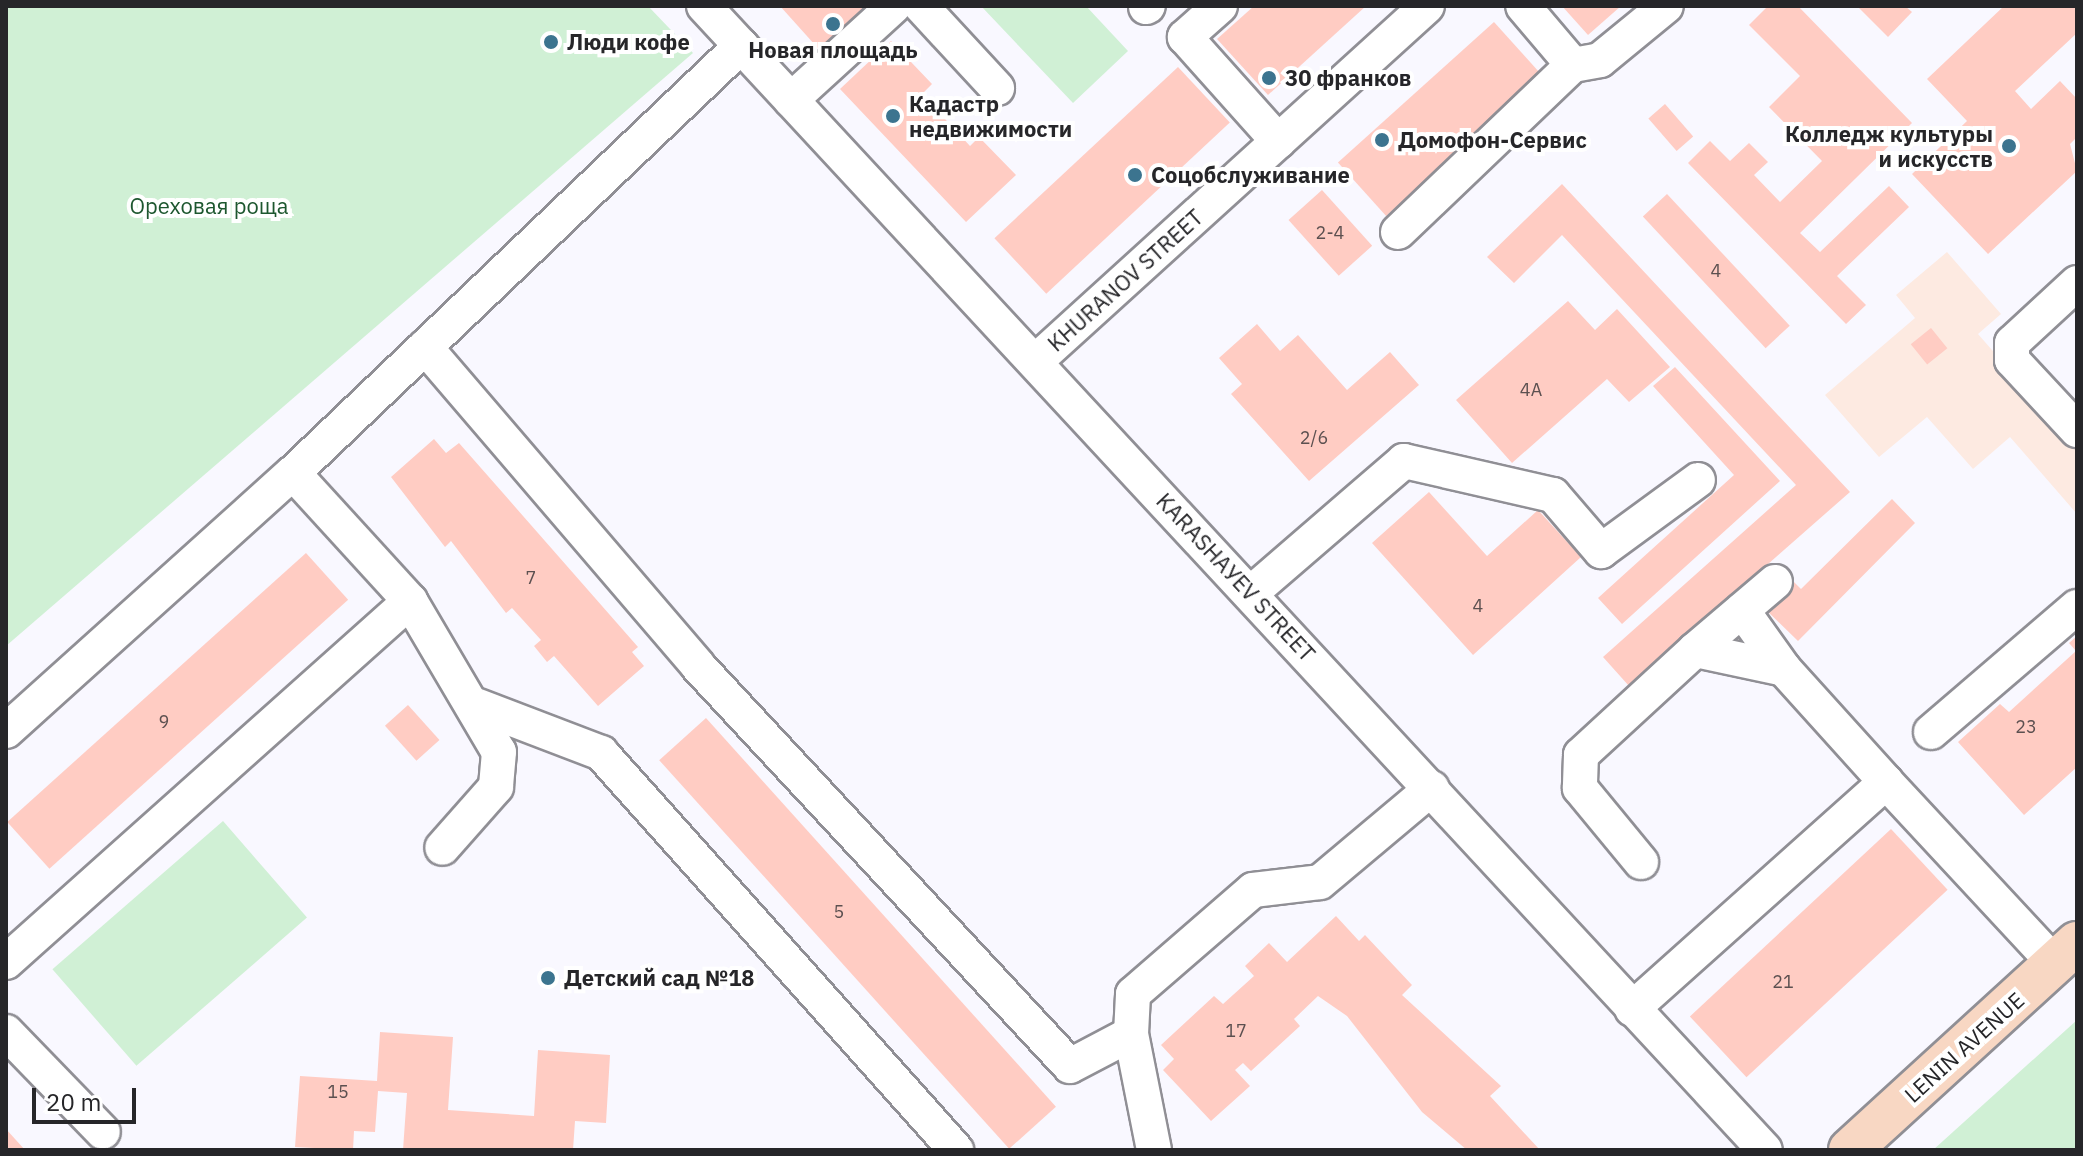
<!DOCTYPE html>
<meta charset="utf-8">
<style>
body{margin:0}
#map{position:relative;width:2083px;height:1156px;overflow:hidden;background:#f9f8ff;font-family:"IBM Plex Sans",sans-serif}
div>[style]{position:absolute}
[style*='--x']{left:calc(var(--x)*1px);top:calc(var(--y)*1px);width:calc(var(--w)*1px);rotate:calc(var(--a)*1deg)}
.industrial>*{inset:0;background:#fdeae1}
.green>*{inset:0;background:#d0f0d5;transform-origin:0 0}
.building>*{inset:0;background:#ffccc3;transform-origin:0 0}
.roads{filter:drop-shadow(2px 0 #908f95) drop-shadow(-2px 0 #908f95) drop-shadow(0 2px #908f95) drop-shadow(0 -2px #908f95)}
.minor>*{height:34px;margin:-17px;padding:0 17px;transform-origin:17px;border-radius:17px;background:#fff}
.major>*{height:42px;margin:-21px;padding:0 21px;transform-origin:21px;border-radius:21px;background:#f8d7c3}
.dots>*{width:22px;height:22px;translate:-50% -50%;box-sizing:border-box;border:4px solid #fff;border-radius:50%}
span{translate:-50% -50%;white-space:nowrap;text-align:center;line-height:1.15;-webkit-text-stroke:8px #fff;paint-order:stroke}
.number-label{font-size:18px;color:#5c5050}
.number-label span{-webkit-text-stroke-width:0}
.poi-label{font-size:22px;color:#262629;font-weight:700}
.left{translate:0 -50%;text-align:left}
.right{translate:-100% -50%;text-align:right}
.park-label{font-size:22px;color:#1d572f}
.street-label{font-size:22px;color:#262629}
.frame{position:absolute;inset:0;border:8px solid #262629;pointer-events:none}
.scale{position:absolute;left:32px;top:1088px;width:104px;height:36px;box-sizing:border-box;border:4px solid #262629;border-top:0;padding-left:10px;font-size:24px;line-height:28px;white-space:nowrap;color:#262629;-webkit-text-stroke:6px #fff;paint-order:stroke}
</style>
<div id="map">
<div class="industrial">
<i style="clip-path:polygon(1947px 252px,2001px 314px,1978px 334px,2077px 447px,2077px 514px,2010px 437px,1973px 469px,1927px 417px,1879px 457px,1825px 395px,1915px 318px,1896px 295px)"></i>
</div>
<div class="green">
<i style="clip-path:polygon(6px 6px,648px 6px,693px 53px,6px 646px)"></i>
<i style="clip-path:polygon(981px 6px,1086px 6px,1128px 51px,1073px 103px)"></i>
<i style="left:223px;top:821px;width:128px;height:226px;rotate:49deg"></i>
<i style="clip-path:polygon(2077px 1020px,2077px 1150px,1933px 1150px)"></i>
</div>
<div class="building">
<i style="clip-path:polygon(780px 6px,877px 6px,824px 55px)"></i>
<i style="clip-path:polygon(1254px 6px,1366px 6px,1268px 95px,1217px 39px)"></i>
<i style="clip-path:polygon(1562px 6px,1621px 6px,1588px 35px)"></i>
<i style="clip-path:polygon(1768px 6px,1798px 6px,1912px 123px,1800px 233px,1820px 252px,1889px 186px,1909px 207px,1837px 276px,1866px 305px,1846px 324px,1688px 163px,1710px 141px,1730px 161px,1749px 143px,1768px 162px,1754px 175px,1780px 202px,1822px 161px,1769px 107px,1800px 76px,1749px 25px)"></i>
<i style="clip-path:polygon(1857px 6px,1905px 6px,1912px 12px,1888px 37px)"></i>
<i style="clip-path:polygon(2004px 6px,2077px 6px,2077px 33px,2015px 91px,2031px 109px,2060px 81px,2077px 99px,2077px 137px,2070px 144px,2077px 171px,1988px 254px,1912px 174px,1967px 121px,1927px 79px)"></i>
<i style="left:1494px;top:22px;width:72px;height:210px;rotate:48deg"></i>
<i style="clip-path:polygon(891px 41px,932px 84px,922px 94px,970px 146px,979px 137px,1016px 175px,966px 222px,840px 89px)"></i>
<i style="left:1178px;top:67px;width:76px;height:251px;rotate:47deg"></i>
<i style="left:1665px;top:104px;width:43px;height:22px;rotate:49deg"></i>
<i style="clip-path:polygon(1562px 184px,1850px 492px,1629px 686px,1603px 657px,1796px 485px,1562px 235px,1514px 283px,1487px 257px)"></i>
<i style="left:1322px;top:190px;width:75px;height:45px;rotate:48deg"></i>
<i style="left:1667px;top:194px;width:180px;height:33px;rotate:47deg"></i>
<i style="clip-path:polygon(1568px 301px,1595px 330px,1617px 309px,1670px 367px,1629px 402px,1607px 379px,1512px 463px,1456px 400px)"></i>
<i style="clip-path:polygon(1257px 324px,1280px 351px,1298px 335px,1347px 390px,1390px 352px,1419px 385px,1309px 481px,1231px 394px,1242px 384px,1219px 358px)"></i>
<i style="left:1931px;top:328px;width:26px;height:26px;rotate:51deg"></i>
<i style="clip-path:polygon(1675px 367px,1780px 481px,1622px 624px,1598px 598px,1734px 475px,1653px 386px)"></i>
<i style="clip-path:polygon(434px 439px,446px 453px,459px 443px,638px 647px,632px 652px,644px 666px,598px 706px,554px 656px,547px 662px,534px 646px,541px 640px,512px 608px,506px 613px,451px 541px,445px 547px,391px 477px)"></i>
<i style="clip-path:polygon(1429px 492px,1487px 556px,1538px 510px,1581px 557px,1473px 655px,1372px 543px)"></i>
<i style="clip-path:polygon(1892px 499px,1915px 523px,1798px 641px,1762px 606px,1790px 578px,1801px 589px)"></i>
<i style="left:306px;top:553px;width:63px;height:402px;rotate:48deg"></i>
<i style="clip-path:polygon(2077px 636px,2077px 767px,2024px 815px,1958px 742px,2000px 704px,2009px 712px,2076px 651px,2069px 643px)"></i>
<i style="left:408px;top:705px;width:47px;height:31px;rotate:48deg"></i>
<i style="left:706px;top:718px;width:523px;height:63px;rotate:48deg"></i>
<i style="left:1891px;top:829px;width:83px;height:275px;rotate:47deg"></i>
<i style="clip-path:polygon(1336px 916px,1359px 941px,1365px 935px,1412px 985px,1402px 995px,1501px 1086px,1490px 1096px,1540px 1150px,1467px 1150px,1422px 1112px,1347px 1016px,1318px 996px,1294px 1019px,1300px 1026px,1251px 1071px,1243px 1063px,1235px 1070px,1250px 1086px,1211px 1121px,1163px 1070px,1174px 1059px,1161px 1045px,1214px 996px,1223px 1004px,1254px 976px,1245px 966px,1269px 943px,1287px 962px)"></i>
<i style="clip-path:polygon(380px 1032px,453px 1037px,448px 1110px,534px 1116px,538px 1050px,610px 1055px,606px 1123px,575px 1121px,573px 1150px,403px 1150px,407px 1093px,378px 1091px,375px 1132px,354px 1131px,353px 1150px,295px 1147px,300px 1076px,377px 1081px)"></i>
<i style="clip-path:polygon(6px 1129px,25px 1150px,6px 1150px)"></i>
</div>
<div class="roads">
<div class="minor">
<i style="--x:704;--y:6;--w:1560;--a:47.16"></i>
<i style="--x:921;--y:6;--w:112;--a:47.2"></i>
<i style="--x:1220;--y:6;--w:47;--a:138.5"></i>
<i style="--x:1185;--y:37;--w:140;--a:48.2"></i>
<i style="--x:1146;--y:7;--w:2;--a:-27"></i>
<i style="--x:1573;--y:65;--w:27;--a:-10"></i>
<i style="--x:1600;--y:60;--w:85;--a:-39.3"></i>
<i style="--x:791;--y:100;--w:139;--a:-42.4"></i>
<i style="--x:1398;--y:232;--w:242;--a:-43.7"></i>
<i style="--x:1573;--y:65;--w:77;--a:-130.3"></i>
<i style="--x:2077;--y:283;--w:88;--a:137.3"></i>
<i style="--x:2012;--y:343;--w:17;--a:90"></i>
<i style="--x:2012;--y:360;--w:96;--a:47.1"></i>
<i style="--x:425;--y:347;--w:420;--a:49.4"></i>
<i style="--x:698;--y:666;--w:546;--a:47.08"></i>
<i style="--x:1070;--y:1066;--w:69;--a:-27.7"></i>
<i style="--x:1036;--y:361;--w:528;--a:-42.24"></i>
<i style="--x:1251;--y:593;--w:202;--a:-40.8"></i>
<i style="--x:1404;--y:461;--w:153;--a:12.9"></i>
<i style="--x:1553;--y:495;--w:74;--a:49.4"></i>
<i style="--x:1601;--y:551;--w:120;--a:-36.2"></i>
<i style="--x:410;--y:601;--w:175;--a:59.5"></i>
<i style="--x:499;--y:752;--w:35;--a:95"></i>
<i style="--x:496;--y:787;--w:81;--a:131.5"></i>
<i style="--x:1742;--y:610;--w:72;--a:54.6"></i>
<i style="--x:1695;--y:650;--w:105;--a:-40.4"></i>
<i style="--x:478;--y:706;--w:132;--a:20.9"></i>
<i style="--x:601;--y:753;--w:533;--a:48.2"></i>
<i style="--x:6;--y:731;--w:386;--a:-42"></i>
<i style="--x:293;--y:473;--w:619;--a:-43.63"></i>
<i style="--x:1931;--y:732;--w:192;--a:-40.6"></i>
<i style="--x:1886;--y:782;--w:248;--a:47.1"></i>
<i style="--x:6;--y:962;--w:542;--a:-41.78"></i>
<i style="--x:410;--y:601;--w:173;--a:-132.4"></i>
<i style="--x:1632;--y:1009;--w:341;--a:-41.8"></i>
<i style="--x:1886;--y:782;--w:152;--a:-132.1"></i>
<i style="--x:1784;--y:669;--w:91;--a:-167.9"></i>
<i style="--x:1695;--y:650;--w:155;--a:137.4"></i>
<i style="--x:1581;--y:755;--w:33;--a:92"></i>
<i style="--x:1580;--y:788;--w:96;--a:50.5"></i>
<i style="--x:6;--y:1032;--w:139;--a:45.9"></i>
<i style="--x:1154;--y:1150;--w:118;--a:-101.2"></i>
<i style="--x:1131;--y:1034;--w:40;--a:-87.1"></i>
<i style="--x:1133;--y:994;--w:159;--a:-40.9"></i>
<i style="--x:1253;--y:890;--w:67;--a:-6.8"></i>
<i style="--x:1320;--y:882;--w:146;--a:-40"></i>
</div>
<div class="major">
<i style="--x:1850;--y:1150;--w:307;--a:-42.4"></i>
</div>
</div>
<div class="dots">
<i style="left:833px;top:24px;background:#3c748f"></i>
<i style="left:551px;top:42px;background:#3c748f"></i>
<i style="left:1269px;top:78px;background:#3c748f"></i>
<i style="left:893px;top:116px;background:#3c748f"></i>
<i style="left:1382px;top:140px;background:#3c748f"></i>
<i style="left:2009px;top:146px;background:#3c748f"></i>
<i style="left:1135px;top:175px;background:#3c748f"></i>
<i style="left:548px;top:978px;background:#3c748f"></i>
</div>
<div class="number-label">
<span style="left:1330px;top:233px">2-4</span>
<span style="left:1716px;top:271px">4</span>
<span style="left:1531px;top:390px">4А</span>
<span style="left:1314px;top:438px">2/6</span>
<span style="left:531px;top:578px">7</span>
<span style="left:1478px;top:606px">4</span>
<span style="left:164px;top:722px">9</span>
<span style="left:2026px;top:727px">23</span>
<span style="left:839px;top:912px">5</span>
<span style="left:1783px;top:982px">21</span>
<span style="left:1236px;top:1031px">17</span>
<span style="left:338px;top:1092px">15</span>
</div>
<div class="poi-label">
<span class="left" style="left:567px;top:42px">Люди кофе</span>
<span style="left:833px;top:50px">Новая площадь</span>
<span class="left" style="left:1285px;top:78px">30 франков</span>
<span class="left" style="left:909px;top:116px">Кадастр<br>недвижимости</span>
<span class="right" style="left:1993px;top:146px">Колледж культуры<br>и искусств</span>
<span class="left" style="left:1398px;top:140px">Домофон-Сервис</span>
<span class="left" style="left:1151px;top:175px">Соцобслуживание</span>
<span class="left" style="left:564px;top:978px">Детский сад №18</span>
</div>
<div class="park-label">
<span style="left:209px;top:206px">Ореховая роща</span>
</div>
<div class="street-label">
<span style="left:1125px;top:280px;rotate:-42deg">KHURANOV STREET</span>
<span style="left:1236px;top:577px;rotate:47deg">KARASHAУEV STREET</span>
<span style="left:1964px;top:1047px;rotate:-42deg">LENIN AVENUE</span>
</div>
<div class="frame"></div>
<div class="scale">20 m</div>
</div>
